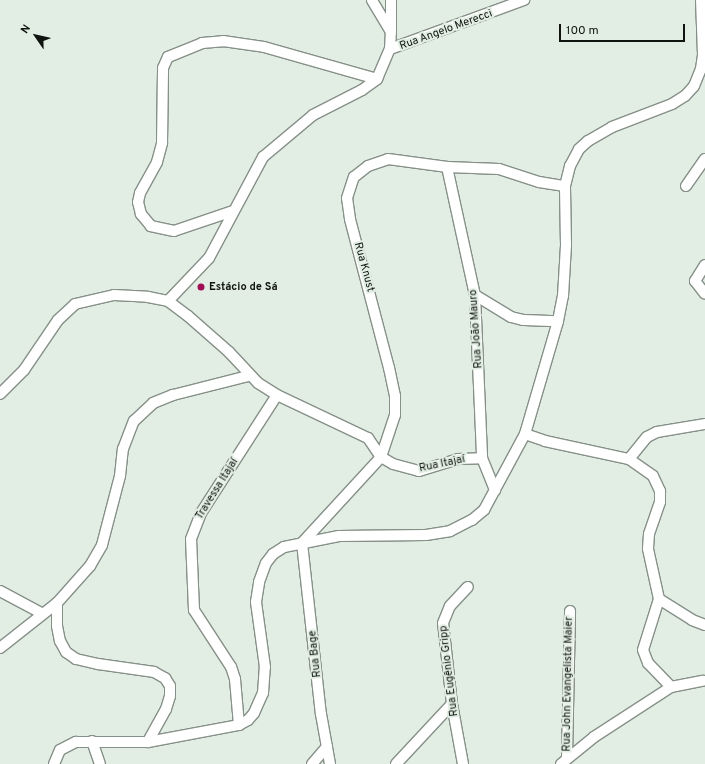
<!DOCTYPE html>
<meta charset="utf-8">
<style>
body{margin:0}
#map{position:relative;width:705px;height:764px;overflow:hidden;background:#e2eee4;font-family:Overpass,sans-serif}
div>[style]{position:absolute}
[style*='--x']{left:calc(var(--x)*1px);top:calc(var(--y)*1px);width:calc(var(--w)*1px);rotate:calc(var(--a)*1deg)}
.roads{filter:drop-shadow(1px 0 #869088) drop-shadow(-1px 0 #869088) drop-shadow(0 1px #869088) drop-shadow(0 -1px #869088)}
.street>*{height:10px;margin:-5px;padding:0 5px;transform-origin:5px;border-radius:5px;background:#fff}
.dots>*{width:11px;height:11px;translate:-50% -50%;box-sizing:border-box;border:2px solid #e2eee4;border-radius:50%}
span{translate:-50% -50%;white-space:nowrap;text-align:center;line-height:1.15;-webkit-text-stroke:4px #e2eee4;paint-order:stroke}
.street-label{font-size:11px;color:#101411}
.poi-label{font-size:11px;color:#101411;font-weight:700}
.left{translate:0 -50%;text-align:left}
.north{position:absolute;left:16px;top:16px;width:40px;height:40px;-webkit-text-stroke:3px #e2eee4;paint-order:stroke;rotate:304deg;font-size:11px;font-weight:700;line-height:16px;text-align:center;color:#101411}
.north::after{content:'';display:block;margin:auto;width:14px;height:18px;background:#101411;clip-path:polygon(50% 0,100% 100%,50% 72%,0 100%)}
.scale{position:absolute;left:559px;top:24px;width:126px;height:18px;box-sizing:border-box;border:2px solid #101411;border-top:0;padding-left:5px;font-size:12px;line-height:14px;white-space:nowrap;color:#101411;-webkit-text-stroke:3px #e2eee4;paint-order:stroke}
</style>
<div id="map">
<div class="roads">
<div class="street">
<i style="--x:391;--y:0;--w:30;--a:90"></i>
<i style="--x:390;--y:49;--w:143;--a:-20.1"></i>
<i style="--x:447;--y:167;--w:131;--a:77.7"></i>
<i style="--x:475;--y:295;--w:163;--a:87.5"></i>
<i style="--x:482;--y:458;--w:35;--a:68"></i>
<i style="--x:686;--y:186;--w:33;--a:-55"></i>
<i style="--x:233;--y:211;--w:62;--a:161.3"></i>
<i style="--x:174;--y:231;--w:24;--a:-168"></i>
<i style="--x:151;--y:226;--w:16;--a:-130"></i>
<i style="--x:141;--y:214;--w:12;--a:-104"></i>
<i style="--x:138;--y:202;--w:9;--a:-77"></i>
<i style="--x:140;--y:193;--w:35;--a:-61"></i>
<i style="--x:157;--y:162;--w:20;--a:-75"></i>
<i style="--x:162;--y:143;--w:75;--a:-89.2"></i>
<i style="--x:163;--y:68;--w:12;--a:-66"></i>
<i style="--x:168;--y:57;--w:37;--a:-22"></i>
<i style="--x:202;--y:43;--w:21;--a:-5"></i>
<i style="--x:223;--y:41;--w:41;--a:8.3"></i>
<i style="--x:264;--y:47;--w:117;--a:15.8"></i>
<i style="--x:705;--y:265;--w:19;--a:122"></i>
<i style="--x:695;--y:281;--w:16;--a:52"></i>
<i style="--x:475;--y:295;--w:42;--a:31.4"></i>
<i style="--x:511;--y:317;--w:12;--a:14"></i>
<i style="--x:523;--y:320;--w:35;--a:2"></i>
<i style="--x:168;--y:301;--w:59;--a:-46.4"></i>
<i style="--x:209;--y:258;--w:115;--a:-61.9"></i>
<i style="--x:263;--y:157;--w:65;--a:-40"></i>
<i style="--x:313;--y:115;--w:55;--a:-27"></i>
<i style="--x:362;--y:90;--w:19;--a:-36"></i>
<i style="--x:377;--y:79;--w:33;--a:-67"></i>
<i style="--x:390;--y:49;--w:17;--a:-87"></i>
<i style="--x:391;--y:32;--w:37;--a:-121"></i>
<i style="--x:0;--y:394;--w:34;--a:-45"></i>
<i style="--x:24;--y:370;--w:60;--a:-55.8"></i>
<i style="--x:58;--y:320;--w:23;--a:-43"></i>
<i style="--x:75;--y:304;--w:40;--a:-13"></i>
<i style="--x:114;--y:295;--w:34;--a:3"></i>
<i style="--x:148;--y:297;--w:20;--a:11"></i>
<i style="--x:168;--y:301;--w:25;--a:37"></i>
<i style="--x:188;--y:316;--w:55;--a:41.3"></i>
<i style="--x:229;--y:352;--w:42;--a:46.9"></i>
<i style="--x:258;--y:383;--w:22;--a:32"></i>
<i style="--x:277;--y:395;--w:101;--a:25.3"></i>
<i style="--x:368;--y:438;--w:23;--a:56"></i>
<i style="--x:381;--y:457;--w:14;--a:30"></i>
<i style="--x:393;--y:464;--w:27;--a:15"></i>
<i style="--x:419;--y:471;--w:41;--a:-17.1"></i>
<i style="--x:458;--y:459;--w:24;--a:-2"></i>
<i style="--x:525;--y:434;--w:21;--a:19"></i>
<i style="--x:545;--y:441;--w:86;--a:12.1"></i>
<i style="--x:629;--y:459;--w:29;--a:35"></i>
<i style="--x:653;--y:476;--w:17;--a:65"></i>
<i style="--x:660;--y:491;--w:11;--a:90"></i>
<i style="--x:660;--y:502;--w:34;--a:109"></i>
<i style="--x:649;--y:534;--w:15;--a:94"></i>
<i style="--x:648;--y:549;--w:51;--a:77.6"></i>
<i style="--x:659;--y:599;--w:39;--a:32"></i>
<i style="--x:692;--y:620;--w:14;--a:21"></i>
<i style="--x:629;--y:459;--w:28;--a:-51"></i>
<i style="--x:647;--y:437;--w:11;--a:-27"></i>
<i style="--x:657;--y:432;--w:49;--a:-9.5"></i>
<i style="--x:302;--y:543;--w:117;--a:-47.4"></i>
<i style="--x:381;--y:457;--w:44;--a:-71.6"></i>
<i style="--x:395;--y:415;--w:19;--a:-90"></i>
<i style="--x:395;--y:396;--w:29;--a:-102"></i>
<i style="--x:389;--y:368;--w:154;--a:-104.7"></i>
<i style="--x:350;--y:219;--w:21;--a:-98"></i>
<i style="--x:347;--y:198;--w:22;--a:-72"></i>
<i style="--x:354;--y:177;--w:18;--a:-38"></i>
<i style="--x:368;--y:166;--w:21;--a:-19"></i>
<i style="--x:388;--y:159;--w:60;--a:7.7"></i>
<i style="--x:447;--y:167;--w:52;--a:2.2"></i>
<i style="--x:499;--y:169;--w:42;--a:18"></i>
<i style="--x:539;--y:182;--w:26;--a:9"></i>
<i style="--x:302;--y:543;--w:172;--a:83.7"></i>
<i style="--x:321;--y:714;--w:51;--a:79.8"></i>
<i style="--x:0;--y:591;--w:47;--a:28.2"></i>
<i style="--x:659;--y:599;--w:53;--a:107.4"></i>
<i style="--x:643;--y:650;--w:14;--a:69"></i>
<i style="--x:648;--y:663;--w:33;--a:46"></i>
<i style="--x:57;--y:603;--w:23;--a:90"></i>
<i style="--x:57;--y:626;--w:15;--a:79"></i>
<i style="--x:60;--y:641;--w:13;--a:61"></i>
<i style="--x:66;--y:652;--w:12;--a:35"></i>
<i style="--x:76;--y:659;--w:23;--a:13"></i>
<i style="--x:98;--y:664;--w:57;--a:8.1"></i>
<i style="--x:154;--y:672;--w:13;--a:29"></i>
<i style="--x:165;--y:678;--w:9;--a:58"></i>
<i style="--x:170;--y:686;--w:10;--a:90"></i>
<i style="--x:170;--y:696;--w:14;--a:107"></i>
<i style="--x:166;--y:709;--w:38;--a:119"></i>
<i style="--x:0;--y:648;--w:73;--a:-38.3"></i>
<i style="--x:57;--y:603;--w:50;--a:-48.3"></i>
<i style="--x:90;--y:566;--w:24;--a:-60"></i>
<i style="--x:102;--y:545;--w:71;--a:-75.4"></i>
<i style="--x:120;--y:476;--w:27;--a:-84"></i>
<i style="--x:123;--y:449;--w:30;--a:-69"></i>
<i style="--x:134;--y:421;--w:26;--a:-43"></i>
<i style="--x:153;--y:403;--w:22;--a:-22"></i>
<i style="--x:173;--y:395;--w:77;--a:-14.2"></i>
<i style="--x:239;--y:725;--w:46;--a:-95"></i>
<i style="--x:235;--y:679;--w:13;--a:-108"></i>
<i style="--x:231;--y:667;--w:68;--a:-123"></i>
<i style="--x:194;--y:610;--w:71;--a:-92.4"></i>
<i style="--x:191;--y:539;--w:28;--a:-69"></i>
<i style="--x:201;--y:513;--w:140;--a:-57.2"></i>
<i style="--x:92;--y:741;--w:24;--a:71"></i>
<i style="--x:567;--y:757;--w:146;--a:-88.8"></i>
<i style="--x:54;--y:764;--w:15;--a:-67"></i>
<i style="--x:60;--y:750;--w:18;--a:-27"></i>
<i style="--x:76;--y:742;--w:72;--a:0"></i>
<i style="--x:148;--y:742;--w:93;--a:-10.6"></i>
<i style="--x:239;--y:725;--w:10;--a:-29"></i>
<i style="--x:248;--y:720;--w:9;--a:-49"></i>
<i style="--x:254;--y:713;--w:22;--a:-66"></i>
<i style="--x:263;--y:693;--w:26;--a:-86"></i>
<i style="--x:265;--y:667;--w:66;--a:-97.9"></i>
<i style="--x:256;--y:602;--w:20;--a:-81"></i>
<i style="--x:259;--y:582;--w:20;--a:-70"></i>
<i style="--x:266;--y:563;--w:11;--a:-52"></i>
<i style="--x:273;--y:554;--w:13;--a:-32"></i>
<i style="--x:284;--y:547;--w:56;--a:-11.3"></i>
<i style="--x:339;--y:536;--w:87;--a:-0.7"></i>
<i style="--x:426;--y:535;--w:24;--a:-9"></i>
<i style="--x:450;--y:531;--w:25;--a:-27"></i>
<i style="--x:472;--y:520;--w:16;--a:-40"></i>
<i style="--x:484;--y:510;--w:86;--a:-61.7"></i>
<i style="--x:525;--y:434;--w:118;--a:-73.7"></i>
<i style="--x:558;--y:321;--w:25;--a:-79"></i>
<i style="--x:563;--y:296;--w:51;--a:-86.6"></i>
<i style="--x:566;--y:245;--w:59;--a:-91"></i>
<i style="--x:565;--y:186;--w:21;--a:-76"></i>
<i style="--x:570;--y:166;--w:19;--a:-62"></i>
<i style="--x:579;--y:149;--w:12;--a:-42"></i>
<i style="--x:588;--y:141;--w:28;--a:-30"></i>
<i style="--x:612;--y:127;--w:64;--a:-21"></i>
<i style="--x:672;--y:104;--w:15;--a:-32"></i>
<i style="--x:685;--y:96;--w:13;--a:-48"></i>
<i style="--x:694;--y:86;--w:18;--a:-68"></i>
<i style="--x:701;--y:69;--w:15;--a:-82"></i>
<i style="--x:703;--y:54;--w:54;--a:-92.1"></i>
<i style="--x:312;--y:764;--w:23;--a:-49"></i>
<i style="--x:396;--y:764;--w:82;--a:-47"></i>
<i style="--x:463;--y:764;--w:61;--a:-100.4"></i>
<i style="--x:452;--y:704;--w:81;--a:-96.3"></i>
<i style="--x:443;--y:623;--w:18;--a:-68"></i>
<i style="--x:450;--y:606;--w:26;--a:-47"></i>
<i style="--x:561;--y:764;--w:43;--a:-39.3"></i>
<i style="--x:594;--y:737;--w:92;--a:-33"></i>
<i style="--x:671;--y:687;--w:33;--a:-11"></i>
</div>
</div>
<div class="dots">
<i style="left:201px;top:287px;background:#a10d52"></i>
</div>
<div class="street-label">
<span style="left:446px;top:30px;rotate:-20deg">Rua Angelo Merecci</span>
<span style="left:364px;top:267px;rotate:75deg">Rua Knust</span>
<span style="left:476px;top:329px;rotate:-94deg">Rua João Mauro</span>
<span style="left:442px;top:464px;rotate:-12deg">Rua Itajaí</span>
<span style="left:217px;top:489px;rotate:-58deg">Travessa Itajaí</span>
<span style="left:315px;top:654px;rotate:-96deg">Rua Bage</span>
<span style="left:449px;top:671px;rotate:-97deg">Rua Eugênio Gripp</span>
<span style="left:568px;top:684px;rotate:-89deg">Rua John Evangelista Maier</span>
</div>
<div class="poi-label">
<span class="left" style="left:209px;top:287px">Estácio de Sá</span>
</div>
<div class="north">N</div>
<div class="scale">100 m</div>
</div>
